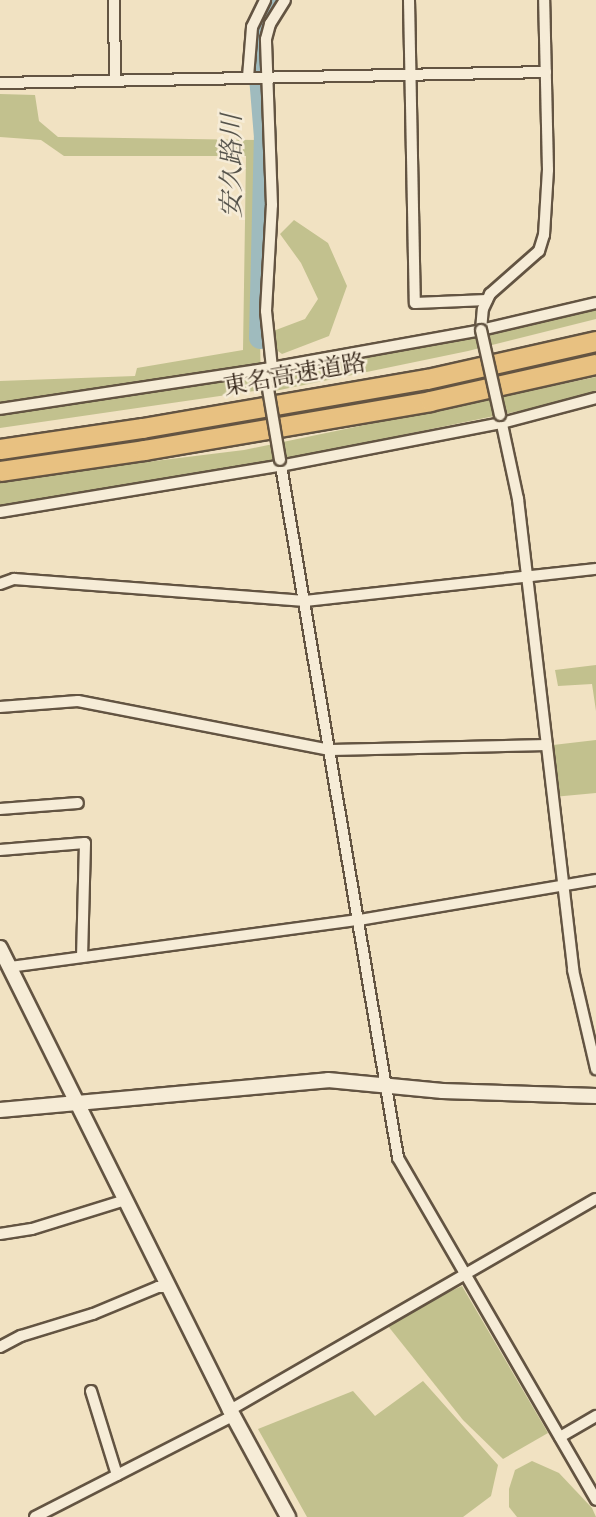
<!DOCTYPE html>
<meta charset="utf-8">
<style>
body{margin:0}
#map{position:relative;width:596px;height:1517px;overflow:hidden;background:#f1e2c2;font-family:"Sorts Mill Goudy","Noto Serif JP",serif}
div>[style]{position:absolute}
[style*='--x']{left:calc(var(--x)*1px);top:calc(var(--y)*1px);width:calc(var(--w)*1px);rotate:calc(var(--a)*1deg)}
.green>*{inset:0;background:#c2c18e}
.river>*{height:23px;margin:-11.5px;padding:0 11.5px;transform-origin:11.5px;border-radius:11.5px;background:#9fbbbe}
.roads{filter:drop-shadow(2px 0 #635442) drop-shadow(-2px 0 #635442) drop-shadow(0 2px #635442) drop-shadow(0 -2px #635442)}
.minor>*{height:10px;margin:-5px;padding:0 5px;transform-origin:5px;border-radius:5px;background:#f6ecd7}
.tertiary>*{height:14px;margin:-7px;padding:0 7px;transform-origin:7px;border-radius:7px;background:#f6ecd7}
.motorway>*{height:19px;margin:-9.5px;padding:0 9.5px;transform-origin:9.5px;border-radius:9.5px;background:#e8c181}
.bridges{filter:drop-shadow(2px 0 #635442) drop-shadow(-2px 0 #635442) drop-shadow(0 2px #635442) drop-shadow(0 -2px #635442)}
.minor-bridge>*{height:10px;margin:-5px;padding:0 5px;transform-origin:5px;border-radius:5px;background:#f6ecd7}
span{translate:-50% -50%;white-space:nowrap;text-align:center;line-height:1.15;-webkit-text-stroke:5px #f6ecd7;paint-order:stroke}
.street-label{font-size:24px;color:#342518}
.water-label{font-size:26px;color:#54524a;font-style:italic}
</style>
<div id="map">
<div class="green">
<i style="clip-path:polygon(0 94px,35px 95px,39px 121px,58px 137px,257px 140px,260px 336px,305px 319px,318px 299px,301px 263px,280px 234px,294px 220px,328px 243px,347px 286px,329px 336px,282px 354px,260px 338px,261px 390px,0 428px,0 381px,135px 376px,137px 368px,243px 350px,246px 156px,64px 156px,41px 140px,0 137px)"></i>
<i style="clip-path:polygon(596px 299px,596px 319px,468px 351px,275px 391px,271px 373px)"></i>
<i style="clip-path:polygon(596px 377px,596px 395px,296px 457px,0 511px,0 480px,244px 450px)"></i>
<i style="clip-path:polygon(596px 665px,596px 711px,592px 684px,558px 686px,555px 670px)"></i>
<i style="clip-path:polygon(596px 740px,596px 793px,553px 797px,553px 745px)"></i>
<i style="clip-path:polygon(462px 1286px,548px 1433px,503px 1459px,463px 1420px,384px 1321px)"></i>
<i style="clip-path:polygon(423px 1381px,498px 1465px,491px 1496px,463px 1517px,307px 1517px,258px 1429px,353px 1391px,375px 1416px)"></i>
<i style="clip-path:polygon(532px 1461px,559px 1473px,592px 1508px,596px 1517px,517px 1517px,509px 1507px,509px 1489px,515px 1470px)"></i>
</div>
<div class="river">
<i style="--x:260;--y:337;--w:200;--a:-88.6"></i>
<i style="--x:265;--y:137;--w:97;--a:-94.7"></i>
<i style="--x:257;--y:40;--w:44;--a:-65.8"></i>
</div>
<div class="roads">
<div class="minor">
<i style="--x:114;--y:0;--w:80;--a:89.3"></i>
<i style="--x:409;--y:0;--w:303;--a:88.9"></i>
<i style="--x:415;--y:303;--w:72;--a:-2.4"></i>
<i style="--x:248;--y:77;--w:50;--a:-85.4"></i>
<i style="--x:252;--y:27;--w:30;--a:-64"></i>
<i style="--x:0;--y:83;--w:546;--a:-1.15"></i>
<i style="--x:481;--y:330;--w:21;--a:-85"></i>
<i style="--x:483;--y:309;--w:17;--a:-65"></i>
<i style="--x:490;--y:294;--w:65;--a:-41.3"></i>
<i style="--x:539;--y:251;--w:17;--a:-73"></i>
<i style="--x:544;--y:235;--w:65;--a:-86.5"></i>
<i style="--x:548;--y:170;--w:170;--a:-91.3"></i>
<i style="--x:272;--y:368;--w:57;--a:-96"></i>
<i style="--x:266;--y:311;--w:106;--a:-86.8"></i>
<i style="--x:272;--y:205;--w:166;--a:-92.1"></i>
<i style="--x:266;--y:39;--w:16;--a:-75"></i>
<i style="--x:270;--y:24;--w:28;--a:-58"></i>
<i style="--x:0;--y:409;--w:268;--a:-8.6"></i>
<i style="--x:265;--y:369;--w:219;--a:-10.2"></i>
<i style="--x:481;--y:330;--w:118;--a:-13.2"></i>
<i style="--x:500;--y:415;--w:86;--a:77.9"></i>
<i style="--x:518;--y:499;--w:474;--a:83.3"></i>
<i style="--x:573;--y:970;--w:102;--a:76.9"></i>
<i style="--x:280;--y:460;--w:708;--a:80.4"></i>
<i style="--x:398;--y:1158;--w:395;--a:59.9"></i>
<i style="--x:0;--y:512;--w:289;--a:-9.4"></i>
<i style="--x:285;--y:465;--w:221;--a:-11"></i>
<i style="--x:502;--y:423;--w:97;--a:-14.9"></i>
<i style="--x:0;--y:584;--w:15;--a:-20"></i>
<i style="--x:14;--y:579;--w:292;--a:4.3"></i>
<i style="--x:305;--y:601;--w:293;--a:-6.3"></i>
<i style="--x:0;--y:707;--w:78;--a:-4.4"></i>
<i style="--x:78;--y:701;--w:258;--a:11"></i>
<i style="--x:331;--y:750;--w:216;--a:-1.3"></i>
<i style="--x:0;--y:809;--w:78;--a:-4.4"></i>
<i style="--x:0;--y:850;--w:85;--a:-4.7"></i>
<i style="--x:85;--y:843;--w:114;--a:91.5"></i>
<i style="--x:10;--y:967;--w:352;--a:-7.7"></i>
<i style="--x:359;--y:920;--w:240;--a:-9.6"></i>
<i style="--x:0;--y:1234;--w:32;--a:-9"></i>
<i style="--x:32;--y:1229;--w:97;--a:-17.3"></i>
<i style="--x:0;--y:1347;--w:24;--a:-28"></i>
<i style="--x:21;--y:1336;--w:75;--a:-17"></i>
<i style="--x:93;--y:1314;--w:70;--a:-22.6"></i>
<i style="--x:158;--y:1287;--w:11;--a:0"></i>
<i style="--x:91;--y:1391;--w:88;--a:72.8"></i>
<i style="--x:230;--y:1410;--w:422;--a:-30"></i>
<i style="--x:560;--y:1437;--w:42;--a:-30.3"></i>
<i style="--x:35;--y:1517;--w:224;--a:-27.1"></i>
</div>
<div class="tertiary">
<i style="--x:0;--y:948;--w:516;--a:63.53"></i>
<i style="--x:230;--y:1410;--w:122;--a:61.5"></i>
<i style="--x:0;--y:1110;--w:329;--a:-5.2"></i>
<i style="--x:328;--y:1080;--w:115;--a:5.5"></i>
<i style="--x:442;--y:1091;--w:154;--a:1.9"></i>
</div>
<div class="motorway">
<i style="--x:0;--y:449;--w:144;--a:-8.4"></i>
<i style="--x:142;--y:428;--w:289;--a:-9.8"></i>
<i style="--x:427;--y:379;--w:173;--a:-12.7"></i>
<i style="--x:0;--y:471;--w:146;--a:-8.3"></i>
<i style="--x:144;--y:450;--w:290;--a:-9.7"></i>
<i style="--x:430;--y:401;--w:170;--a:-12.6"></i>
</div>
</div>
<div class="bridges">
<div class="minor-bridge">
<i style="--x:481;--y:330;--w:87;--a:77.4"></i>
<i style="--x:266;--y:377;--w:84;--a:80.4"></i>
</div>
</div>
<div class="street-label">
<span style="left:295px;top:377px;rotate:-10deg">東名高速道路</span>
</div>
<div class="water-label">
<span style="left:234px;top:166px;rotate:-90deg">安久路川</span>
</div>
</div>
